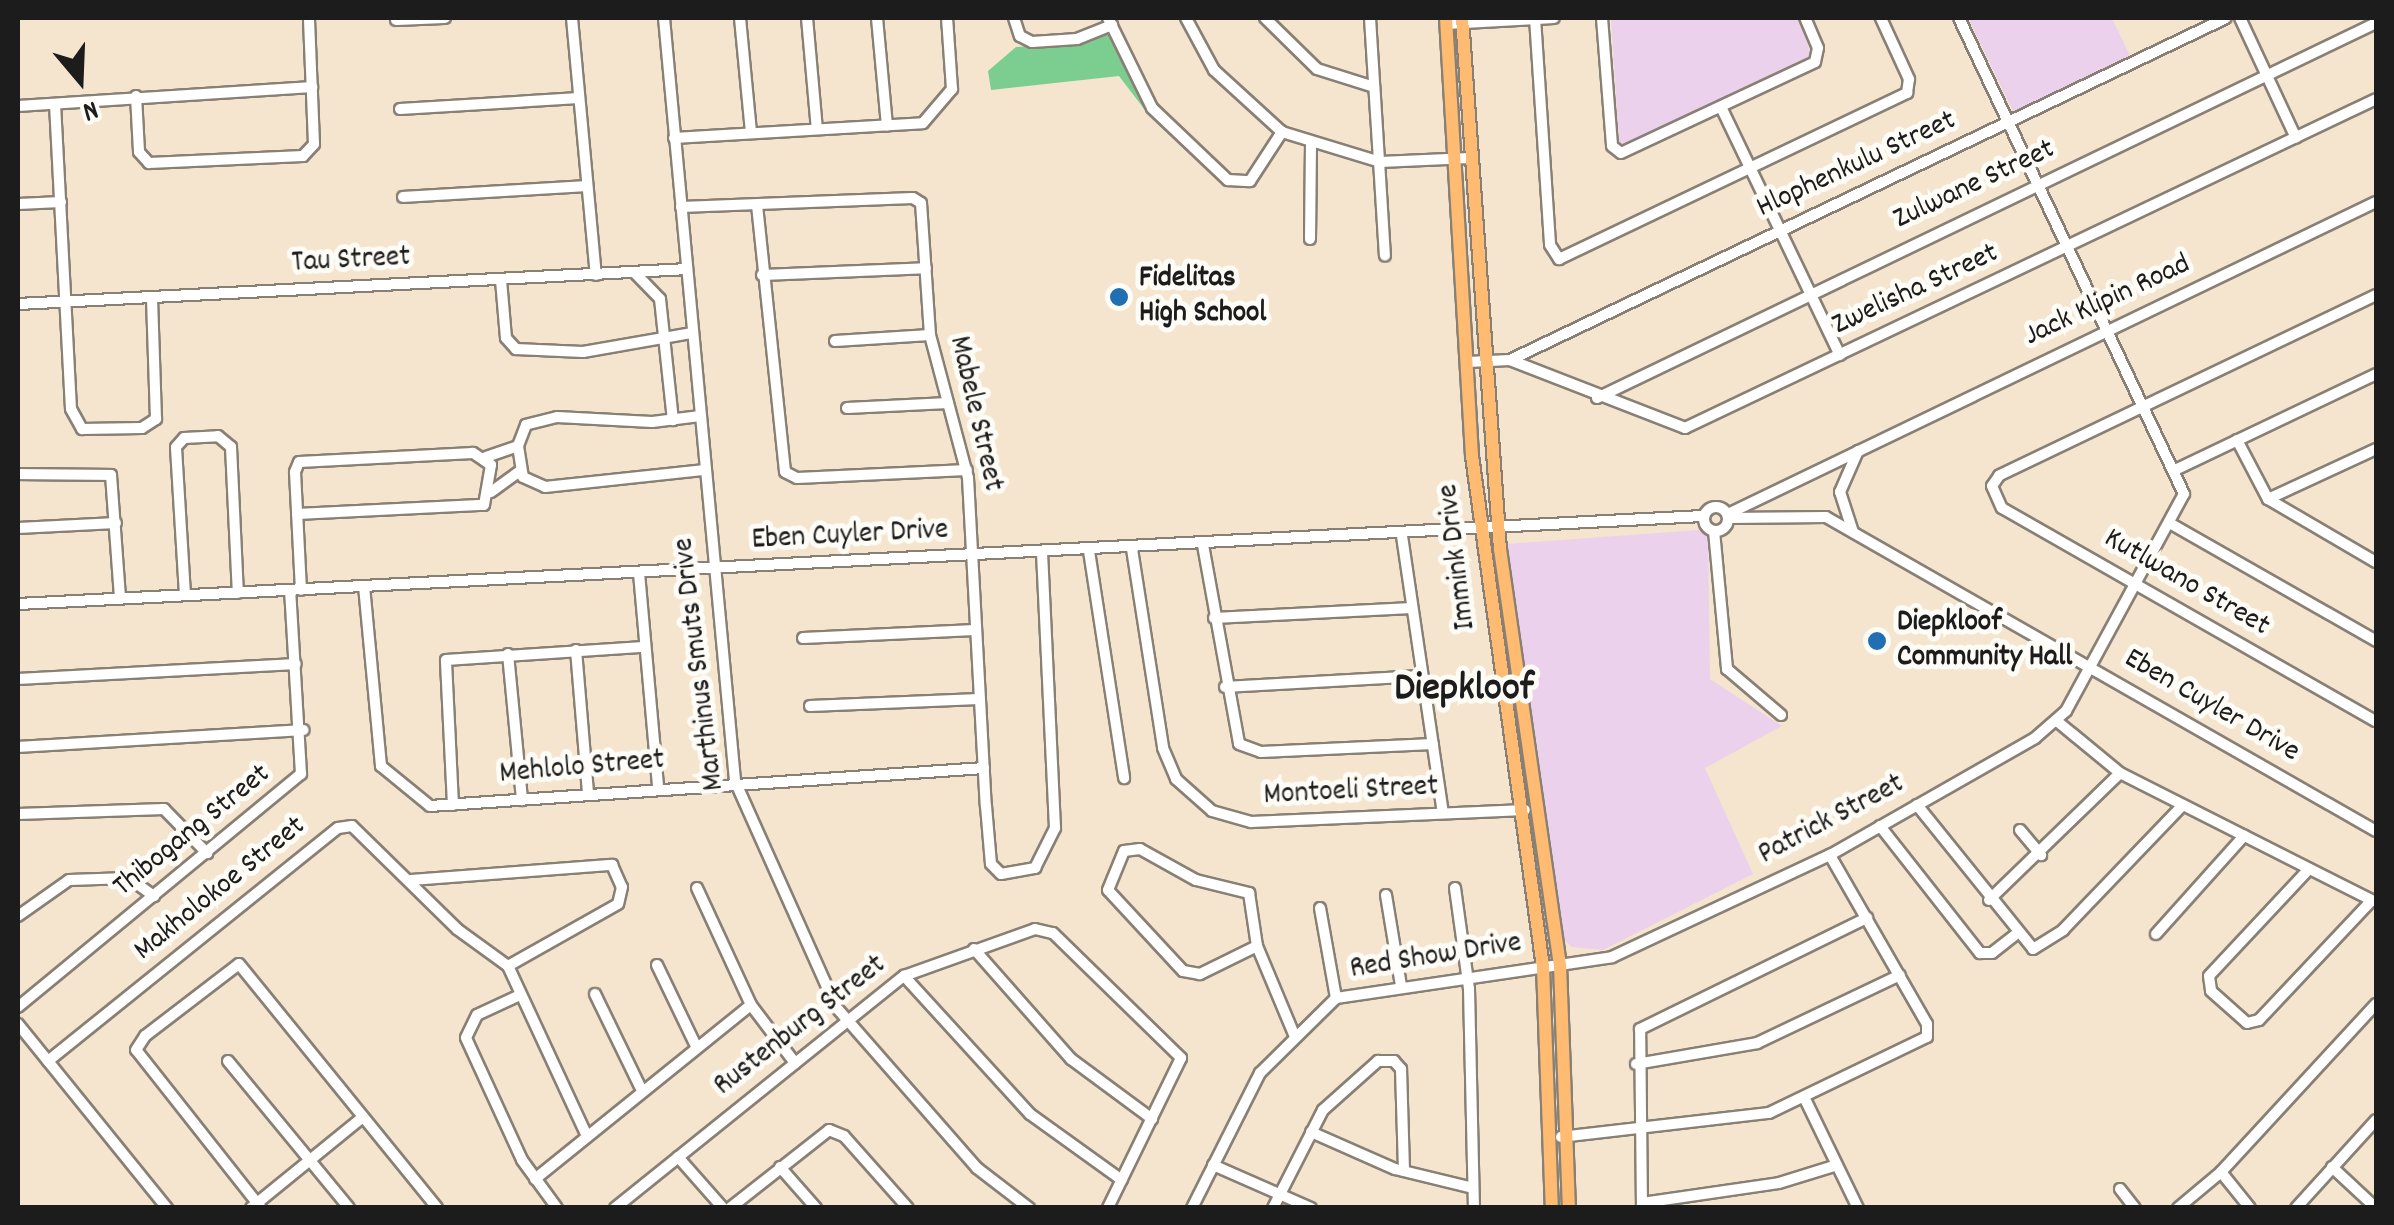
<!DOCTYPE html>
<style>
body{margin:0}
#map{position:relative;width:2394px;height:1225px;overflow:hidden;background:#f5e5ce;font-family:Dekko,sans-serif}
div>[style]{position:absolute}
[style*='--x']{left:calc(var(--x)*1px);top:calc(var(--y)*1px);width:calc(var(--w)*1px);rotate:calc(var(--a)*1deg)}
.built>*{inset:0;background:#ebd1eb}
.green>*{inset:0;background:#7bce90}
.roads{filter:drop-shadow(2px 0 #888075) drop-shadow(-2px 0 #888075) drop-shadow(0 2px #888075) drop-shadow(0 -2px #888075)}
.minor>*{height:10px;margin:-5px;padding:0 5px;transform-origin:5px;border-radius:5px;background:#fff}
.minor>.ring{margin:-5px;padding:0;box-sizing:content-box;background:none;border:10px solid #fff;border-radius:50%}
.major>*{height:12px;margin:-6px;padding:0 6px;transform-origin:6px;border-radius:6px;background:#febb71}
.dots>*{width:28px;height:28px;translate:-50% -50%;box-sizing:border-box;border:5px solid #fdfcf7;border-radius:50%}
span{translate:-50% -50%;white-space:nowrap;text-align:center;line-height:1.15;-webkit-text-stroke:10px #fdfcf7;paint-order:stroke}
.street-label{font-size:30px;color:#1c1c1c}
.poi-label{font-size:30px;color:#1c1c1c;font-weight:700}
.left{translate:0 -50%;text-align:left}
.district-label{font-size:40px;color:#1c1c1c;font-weight:700}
.frame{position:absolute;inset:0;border:20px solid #1c1c1c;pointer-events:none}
.north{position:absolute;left:30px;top:30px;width:100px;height:100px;-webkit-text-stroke:8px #fdfcf7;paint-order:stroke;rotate:161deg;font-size:28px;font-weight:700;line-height:40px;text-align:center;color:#1c1c1c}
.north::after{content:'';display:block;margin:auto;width:35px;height:45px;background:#1c1c1c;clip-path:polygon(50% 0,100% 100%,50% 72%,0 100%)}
</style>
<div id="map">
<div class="built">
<i style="clip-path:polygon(1611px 18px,1798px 18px,1812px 57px,1625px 145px,1619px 141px)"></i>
<i style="clip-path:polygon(1968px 18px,2112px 18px,2130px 56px,2014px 113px)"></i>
<i style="clip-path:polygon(1698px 530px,1708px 535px,1710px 679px,1782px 726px,1705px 768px,1753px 874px,1603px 950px,1572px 947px,1564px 940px,1506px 544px)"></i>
</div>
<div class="green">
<i style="clip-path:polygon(1110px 32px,1148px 114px,1119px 76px,991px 90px,988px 71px,1016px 47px,1082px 43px)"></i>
</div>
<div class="roads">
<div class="minor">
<i style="--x:572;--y:18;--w:258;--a:84.7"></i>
<i style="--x:664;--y:18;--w:766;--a:84.68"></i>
<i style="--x:735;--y:781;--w:248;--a:65.9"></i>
<i style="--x:836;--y:1007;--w:214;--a:48.8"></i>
<i style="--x:977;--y:1168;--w:66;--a:37.6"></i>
<i style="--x:740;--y:18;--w:115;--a:84.5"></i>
<i style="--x:807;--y:18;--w:111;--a:84.9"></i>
<i style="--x:877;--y:18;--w:108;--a:84.7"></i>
<i style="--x:1014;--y:18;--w:19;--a:72"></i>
<i style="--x:1020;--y:36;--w:13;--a:27"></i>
<i style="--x:1032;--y:42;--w:45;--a:-3.8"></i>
<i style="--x:1077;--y:39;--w:38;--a:-22"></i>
<i style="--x:1108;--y:18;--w:100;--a:63.9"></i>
<i style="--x:1152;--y:108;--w:105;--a:43.5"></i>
<i style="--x:1228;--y:180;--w:22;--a:3"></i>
<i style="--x:1250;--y:181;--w:59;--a:-56.9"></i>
<i style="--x:1186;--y:18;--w:59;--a:61.7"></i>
<i style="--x:1214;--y:70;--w:92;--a:42.4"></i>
<i style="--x:1282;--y:132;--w:102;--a:17"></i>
<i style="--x:1380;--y:162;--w:90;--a:-2.5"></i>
<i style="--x:1265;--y:18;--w:73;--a:44.4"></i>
<i style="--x:1317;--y:69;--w:60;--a:17.5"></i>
<i style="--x:1370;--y:18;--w:238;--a:86.4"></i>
<i style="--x:1535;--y:18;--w:227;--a:86.2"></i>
<i style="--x:1550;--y:245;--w:17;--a:57"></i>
<i style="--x:1559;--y:259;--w:386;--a:-25.5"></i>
<i style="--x:1907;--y:93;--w:14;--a:-82"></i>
<i style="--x:1909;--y:79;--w:67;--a:-114.7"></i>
<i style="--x:1602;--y:18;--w:128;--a:85.5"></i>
<i style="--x:1612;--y:146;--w:11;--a:38"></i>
<i style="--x:1621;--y:153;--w:214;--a:-25.1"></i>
<i style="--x:1815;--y:62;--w:14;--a:-78"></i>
<i style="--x:1818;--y:48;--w:33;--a:-113"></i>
<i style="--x:2240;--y:18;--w:132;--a:65"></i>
<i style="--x:396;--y:20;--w:49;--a:-2.3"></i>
<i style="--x:1447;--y:24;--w:107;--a:-3.2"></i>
<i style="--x:136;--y:96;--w:56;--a:86.9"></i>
<i style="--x:139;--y:152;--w:15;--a:48"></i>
<i style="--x:149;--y:163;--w:154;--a:-2.6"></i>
<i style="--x:303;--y:156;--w:16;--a:-47"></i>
<i style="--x:314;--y:144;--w:126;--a:-92.3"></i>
<i style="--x:55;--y:104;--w:305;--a:87"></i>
<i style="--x:71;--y:409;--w:23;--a:61"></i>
<i style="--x:82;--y:429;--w:60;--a:-1"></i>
<i style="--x:142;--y:428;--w:17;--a:-33"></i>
<i style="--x:156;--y:419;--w:121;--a:-91.9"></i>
<i style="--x:18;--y:106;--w:295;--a:-3.7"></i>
<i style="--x:1721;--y:107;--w:275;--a:64.4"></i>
<i style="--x:400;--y:109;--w:179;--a:-3.5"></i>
<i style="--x:674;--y:138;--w:249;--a:-3.4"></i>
<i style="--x:923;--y:123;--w:45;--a:-49.5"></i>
<i style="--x:952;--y:89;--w:71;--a:-94"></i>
<i style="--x:403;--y:197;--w:184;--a:-3.4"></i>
<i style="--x:18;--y:204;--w:43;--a:-2.7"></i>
<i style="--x:757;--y:205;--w:268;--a:84"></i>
<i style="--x:785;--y:472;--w:13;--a:27"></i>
<i style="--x:797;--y:478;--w:170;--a:-2.7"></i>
<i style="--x:681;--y:207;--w:232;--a:-2.2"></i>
<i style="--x:913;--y:198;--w:9;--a:32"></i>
<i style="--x:921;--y:203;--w:132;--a:86.1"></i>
<i style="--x:930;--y:335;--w:148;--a:75.1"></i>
<i style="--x:968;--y:478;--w:328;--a:86.9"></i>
<i style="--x:986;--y:806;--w:58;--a:85.1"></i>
<i style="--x:991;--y:864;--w:14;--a:45"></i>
<i style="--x:1001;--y:874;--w:35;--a:-10"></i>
<i style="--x:1035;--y:868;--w:45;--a:-63.4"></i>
<i style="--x:1055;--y:828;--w:275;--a:-92.7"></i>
<i style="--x:1310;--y:239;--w:96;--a:-89.4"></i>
<i style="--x:635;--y:273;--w:36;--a:46"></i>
<i style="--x:660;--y:299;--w:122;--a:83.9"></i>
<i style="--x:762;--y:275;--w:164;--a:-2.4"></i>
<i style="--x:501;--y:280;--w:58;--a:85.1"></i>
<i style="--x:506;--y:338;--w:15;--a:48"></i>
<i style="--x:516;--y:349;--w:67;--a:2.6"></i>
<i style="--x:583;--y:352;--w:111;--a:-9.9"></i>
<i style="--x:2376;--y:295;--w:418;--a:154.4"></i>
<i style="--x:1999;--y:476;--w:12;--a:125"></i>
<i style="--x:1992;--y:486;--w:24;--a:66"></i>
<i style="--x:2002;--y:508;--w:430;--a:29.7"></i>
<i style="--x:18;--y:304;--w:670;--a:-2.99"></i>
<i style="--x:835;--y:341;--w:95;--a:-3.6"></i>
<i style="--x:1510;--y:360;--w:793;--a:-25.53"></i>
<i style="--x:1468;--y:362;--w:42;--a:-2.7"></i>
<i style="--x:1510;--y:360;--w:188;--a:21.2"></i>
<i style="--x:1685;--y:428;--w:765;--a:-25.46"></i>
<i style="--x:1597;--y:398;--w:865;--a:-25.71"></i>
<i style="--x:847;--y:408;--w:101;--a:-2.8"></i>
<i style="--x:700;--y:416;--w:48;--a:172.9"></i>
<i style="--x:652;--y:422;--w:95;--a:-177"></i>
<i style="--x:557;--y:417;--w:32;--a:166"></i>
<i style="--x:526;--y:425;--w:22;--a:111"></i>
<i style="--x:518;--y:446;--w:31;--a:81"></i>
<i style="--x:523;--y:477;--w:24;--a:24"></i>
<i style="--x:545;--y:487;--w:161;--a:-6.1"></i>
<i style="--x:2237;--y:440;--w:67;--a:62.3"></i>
<i style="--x:2268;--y:499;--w:125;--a:30.3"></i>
<i style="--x:486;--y:457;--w:34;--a:-19"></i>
<i style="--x:2175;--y:470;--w:223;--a:-25.5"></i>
<i style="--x:18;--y:474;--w:93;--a:0.6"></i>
<i style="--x:111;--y:475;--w:124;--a:85.8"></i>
<i style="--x:491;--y:492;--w:37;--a:-36"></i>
<i style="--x:2268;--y:499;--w:119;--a:-24.8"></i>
<i class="ring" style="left:1704px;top:507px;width:14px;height:14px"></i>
<i style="--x:297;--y:514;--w:187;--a:-2.8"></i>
<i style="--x:484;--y:505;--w:41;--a:-80.1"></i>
<i style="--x:491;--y:465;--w:22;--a:-146"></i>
<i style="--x:473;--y:453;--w:174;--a:177"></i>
<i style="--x:299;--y:462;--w:11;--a:112"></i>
<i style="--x:295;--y:472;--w:118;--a:87.1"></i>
<i style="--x:1728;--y:514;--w:719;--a:-25.71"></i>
<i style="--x:1729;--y:518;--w:97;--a:-0.6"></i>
<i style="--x:1826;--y:517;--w:633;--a:29.72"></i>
<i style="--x:2173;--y:525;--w:234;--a:29.7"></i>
<i style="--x:18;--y:528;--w:98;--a:-2.9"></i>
<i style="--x:1714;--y:531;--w:139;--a:84.6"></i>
<i style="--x:1727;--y:669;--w:71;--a:40.4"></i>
<i style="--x:1853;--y:532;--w:42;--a:-108"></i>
<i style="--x:1840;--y:492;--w:45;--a:-66.3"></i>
<i style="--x:1402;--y:536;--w:280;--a:81.6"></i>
<i style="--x:1203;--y:545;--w:202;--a:79.7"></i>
<i style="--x:1239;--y:744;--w:23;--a:20"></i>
<i style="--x:1261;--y:752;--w:172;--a:-2.7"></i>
<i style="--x:1132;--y:549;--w:201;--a:81.1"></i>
<i style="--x:1163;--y:748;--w:34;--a:67"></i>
<i style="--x:1176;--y:779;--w:48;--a:41.6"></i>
<i style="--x:1212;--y:811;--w:41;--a:15.8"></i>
<i style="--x:1251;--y:822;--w:274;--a:-2.5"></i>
<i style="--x:1089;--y:551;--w:230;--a:81.2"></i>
<i style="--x:639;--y:573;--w:215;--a:84.9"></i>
<i style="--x:364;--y:586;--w:181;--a:84.6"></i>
<i style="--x:381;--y:766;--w:63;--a:39.2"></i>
<i style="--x:430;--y:806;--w:555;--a:-3.92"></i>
<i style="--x:185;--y:595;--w:148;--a:-93.5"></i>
<i style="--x:176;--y:447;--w:12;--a:-48"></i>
<i style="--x:184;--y:438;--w:34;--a:-3"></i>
<i style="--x:218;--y:436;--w:17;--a:40"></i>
<i style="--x:231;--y:447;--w:146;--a:87.3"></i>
<i style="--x:18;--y:604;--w:1688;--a:-2.99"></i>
<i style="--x:1214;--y:618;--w:198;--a:-2.9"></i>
<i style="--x:803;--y:638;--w:172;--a:-2.7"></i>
<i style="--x:576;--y:650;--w:144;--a:85.2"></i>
<i style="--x:508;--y:654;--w:147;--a:84.5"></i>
<i style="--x:18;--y:679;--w:278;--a:-3.1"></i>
<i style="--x:1225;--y:687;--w:196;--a:-3.2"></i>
<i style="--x:810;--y:706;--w:169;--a:-2.4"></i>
<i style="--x:2058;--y:722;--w:80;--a:39.4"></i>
<i style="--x:2120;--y:773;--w:284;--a:26.8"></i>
<i style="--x:18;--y:747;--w:286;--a:-3.4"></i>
<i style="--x:453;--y:805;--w:145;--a:-92.8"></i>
<i style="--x:446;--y:660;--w:198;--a:-3.8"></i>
<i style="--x:1917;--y:805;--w:185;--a:51.1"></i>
<i style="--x:2033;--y:949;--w:36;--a:-32"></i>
<i style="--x:2063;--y:930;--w:172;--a:-46.2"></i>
<i style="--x:18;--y:814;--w:146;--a:-2"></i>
<i style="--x:164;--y:809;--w:62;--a:45.7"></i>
<i style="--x:1880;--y:826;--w:162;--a:51.8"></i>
<i style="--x:1980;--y:953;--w:12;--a:0"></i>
<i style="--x:1992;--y:953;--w:29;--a:-38"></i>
<i style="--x:2020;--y:830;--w:33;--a:50"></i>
<i style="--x:2309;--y:869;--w:146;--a:133.1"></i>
<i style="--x:2209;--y:976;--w:15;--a:82"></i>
<i style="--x:2211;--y:991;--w:48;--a:41.6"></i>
<i style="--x:2247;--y:1023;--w:12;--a:-14"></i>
<i style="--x:2259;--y:1020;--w:163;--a:-46.7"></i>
<i style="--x:411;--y:880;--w:202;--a:-4.3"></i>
<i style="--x:612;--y:865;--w:24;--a:66"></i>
<i style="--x:622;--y:887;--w:17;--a:103"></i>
<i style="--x:618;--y:904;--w:126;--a:150.6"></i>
<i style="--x:697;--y:888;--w:129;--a:65.2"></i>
<i style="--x:751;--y:1005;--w:73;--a:52.8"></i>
<i style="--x:1455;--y:888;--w:102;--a:82.1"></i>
<i style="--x:1469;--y:989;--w:219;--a:88.7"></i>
<i style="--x:1386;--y:895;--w:92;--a:80.6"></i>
<i style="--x:1989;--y:900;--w:182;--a:-44.1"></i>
<i style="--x:1320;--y:908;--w:91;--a:79.9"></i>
<i style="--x:18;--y:916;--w:62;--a:-35.2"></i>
<i style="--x:69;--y:880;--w:60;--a:-1.9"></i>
<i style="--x:129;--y:878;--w:31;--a:36"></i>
<i style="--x:2156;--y:934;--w:132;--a:-48.1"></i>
<i style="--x:1257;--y:946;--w:64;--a:153.8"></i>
<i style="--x:1200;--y:974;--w:17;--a:-170"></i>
<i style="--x:1183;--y:971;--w:110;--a:-132.8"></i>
<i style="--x:1108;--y:890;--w:42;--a:-67.7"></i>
<i style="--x:1124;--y:851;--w:16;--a:-7"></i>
<i style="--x:1140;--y:849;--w:64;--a:29"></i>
<i style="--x:1196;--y:880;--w:55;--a:13.8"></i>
<i style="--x:1249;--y:893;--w:54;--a:81.4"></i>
<i style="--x:1257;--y:946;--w:99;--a:67.3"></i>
<i style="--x:974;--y:949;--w:147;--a:48.6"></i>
<i style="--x:1071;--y:1059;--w:101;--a:36.5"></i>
<i style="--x:657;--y:965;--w:90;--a:64.3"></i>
<i style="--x:904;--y:976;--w:187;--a:47.6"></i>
<i style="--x:1030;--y:1114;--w:113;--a:35.7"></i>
<i style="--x:595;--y:994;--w:108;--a:64.1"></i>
<i style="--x:520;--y:995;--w:47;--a:155.1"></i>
<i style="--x:477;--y:1015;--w:25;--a:116"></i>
<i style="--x:466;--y:1038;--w:134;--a:65.3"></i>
<i style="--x:522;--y:1160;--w:59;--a:53.9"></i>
<i style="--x:18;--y:1007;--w:367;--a:-39.5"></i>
<i style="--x:301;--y:774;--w:184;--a:-93.4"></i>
<i style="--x:18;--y:1024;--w:237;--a:51"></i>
<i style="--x:48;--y:1061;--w:372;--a:-38.8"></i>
<i style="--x:338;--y:828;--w:14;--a:-8"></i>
<i style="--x:352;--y:826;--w:147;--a:44.4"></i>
<i style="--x:457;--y:929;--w:63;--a:36"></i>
<i style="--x:508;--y:966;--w:187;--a:65.1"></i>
<i style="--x:228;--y:1061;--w:190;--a:50.5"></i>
<i style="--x:1636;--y:1064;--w:123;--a:-9.8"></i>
<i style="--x:1757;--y:1043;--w:158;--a:-25.4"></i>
<i style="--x:1805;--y:1099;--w:121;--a:64.1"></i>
<i style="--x:1311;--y:1132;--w:92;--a:23.8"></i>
<i style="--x:1395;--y:1169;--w:80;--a:13.7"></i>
<i style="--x:1561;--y:1137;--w:209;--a:-6.6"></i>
<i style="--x:1769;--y:1113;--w:175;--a:-25.7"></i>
<i style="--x:1927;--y:1037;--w:13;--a:-90"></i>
<i style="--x:1927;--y:1024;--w:195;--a:-119.9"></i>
<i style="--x:678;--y:1157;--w:68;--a:48.6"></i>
<i style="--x:1213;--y:1165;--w:107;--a:23.7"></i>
<i style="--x:780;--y:1167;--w:55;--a:48.7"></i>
<i style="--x:2332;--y:1167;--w:60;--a:43"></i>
<i style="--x:2221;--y:1172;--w:46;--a:51.1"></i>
<i style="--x:535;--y:1179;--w:277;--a:-38.9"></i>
<i style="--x:2120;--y:1189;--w:24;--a:52"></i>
<i style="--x:1642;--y:1203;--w:138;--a:-8.3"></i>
<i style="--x:1779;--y:1183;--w:58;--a:-17.2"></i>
<i style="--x:251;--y:1208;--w:144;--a:-39.1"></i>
<i style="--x:261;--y:1208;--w:201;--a:-128.3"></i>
<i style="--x:136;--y:1050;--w:17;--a:-57"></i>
<i style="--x:145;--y:1036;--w:118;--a:-37.5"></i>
<i style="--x:239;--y:964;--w:314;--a:50.9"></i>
<i style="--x:615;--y:1208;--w:371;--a:-38.8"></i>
<i style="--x:904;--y:976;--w:139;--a:-19.7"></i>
<i style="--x:1035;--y:929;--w:18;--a:13"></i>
<i style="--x:1053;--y:933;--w:179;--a:44.3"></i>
<i style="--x:1181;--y:1058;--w:167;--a:116"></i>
<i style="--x:730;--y:1208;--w:126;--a:-38.2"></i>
<i style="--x:829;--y:1130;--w:16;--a:22"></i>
<i style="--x:844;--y:1136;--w:96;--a:48.4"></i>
<i style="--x:1192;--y:1208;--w:151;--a:-63.3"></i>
<i style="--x:1260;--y:1073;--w:107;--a:-44.6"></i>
<i style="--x:1336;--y:998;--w:279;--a:-8.4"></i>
<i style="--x:1612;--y:957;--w:241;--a:-25.1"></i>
<i style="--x:1830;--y:855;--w:236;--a:-29.7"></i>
<i style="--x:2035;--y:738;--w:41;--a:-41.1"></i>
<i style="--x:2066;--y:711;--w:247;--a:-61.5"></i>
<i style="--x:2184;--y:494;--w:526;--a:-115.3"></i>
<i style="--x:1273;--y:1208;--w:110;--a:-63"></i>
<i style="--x:1323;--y:1110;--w:74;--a:-41.7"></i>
<i style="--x:1378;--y:1061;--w:16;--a:0"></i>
<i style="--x:1394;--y:1061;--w:11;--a:49"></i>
<i style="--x:1401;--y:1069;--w:102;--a:88.3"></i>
<i style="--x:1642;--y:1208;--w:179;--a:-90.6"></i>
<i style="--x:1640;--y:1029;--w:253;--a:-26.1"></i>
<i style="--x:2178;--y:1208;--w:56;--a:-39.9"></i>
<i style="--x:2221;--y:1172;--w:229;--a:-47.3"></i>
<i style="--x:2296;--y:1208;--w:119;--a:-47.7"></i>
</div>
<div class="major">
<i style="--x:1446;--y:18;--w:439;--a:86.6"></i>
<i style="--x:1472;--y:456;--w:516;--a:82.09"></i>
<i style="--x:1543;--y:967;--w:241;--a:87.9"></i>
<i style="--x:1462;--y:18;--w:532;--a:85.91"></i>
<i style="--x:1500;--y:549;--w:420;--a:81.8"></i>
<i style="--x:1560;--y:965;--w:243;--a:87.9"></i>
</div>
</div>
<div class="dots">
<i style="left:1119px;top:297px;background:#1f6fb2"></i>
<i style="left:1877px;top:641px;background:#1f6fb2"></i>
</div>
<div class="street-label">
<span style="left:1857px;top:166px;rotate:-25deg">Hlophenkulu Street</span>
<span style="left:1975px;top:186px;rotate:-25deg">Zulwane Street</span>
<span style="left:351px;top:262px;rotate:-3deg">Tau Street</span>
<span style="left:1916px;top:291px;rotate:-25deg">Zwelisha Street</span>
<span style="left:2108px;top:302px;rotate:-25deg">Jack Klipin Road</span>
<span style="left:974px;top:414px;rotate:77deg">Mabele Street</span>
<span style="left:850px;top:537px;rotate:-3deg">Eben Cuyler Drive</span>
<span style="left:1459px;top:557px;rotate:-97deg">Immink Drive</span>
<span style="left:2186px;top:584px;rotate:30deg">Kutlwano Street</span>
<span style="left:701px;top:664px;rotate:-97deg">Marthinus Smuts Drive</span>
<span style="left:2211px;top:707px;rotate:30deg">Eben Cuyler Drive</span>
<span style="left:582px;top:769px;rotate:-5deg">Mehlolo Street</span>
<span style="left:1351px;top:793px;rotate:-3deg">Montoeli Street</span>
<span style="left:1832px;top:821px;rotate:-28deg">Patrick Street</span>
<span style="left:193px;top:832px;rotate:-39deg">Thibogang Street</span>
<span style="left:221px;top:890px;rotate:-39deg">Makholokoe Street</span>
<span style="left:1436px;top:958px;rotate:-9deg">Red Show Drive</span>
<span style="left:801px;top:1027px;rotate:-38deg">Rustenburg Street</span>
</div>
<div class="poi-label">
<span class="left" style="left:1139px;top:297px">Fidelitas<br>High School</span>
<span class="left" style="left:1897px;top:641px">Diepkloof<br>Community Hall</span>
</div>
<div class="district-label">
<span style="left:1464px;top:691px">Diepkloof</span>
</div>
<div class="frame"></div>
<div class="north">N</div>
</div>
